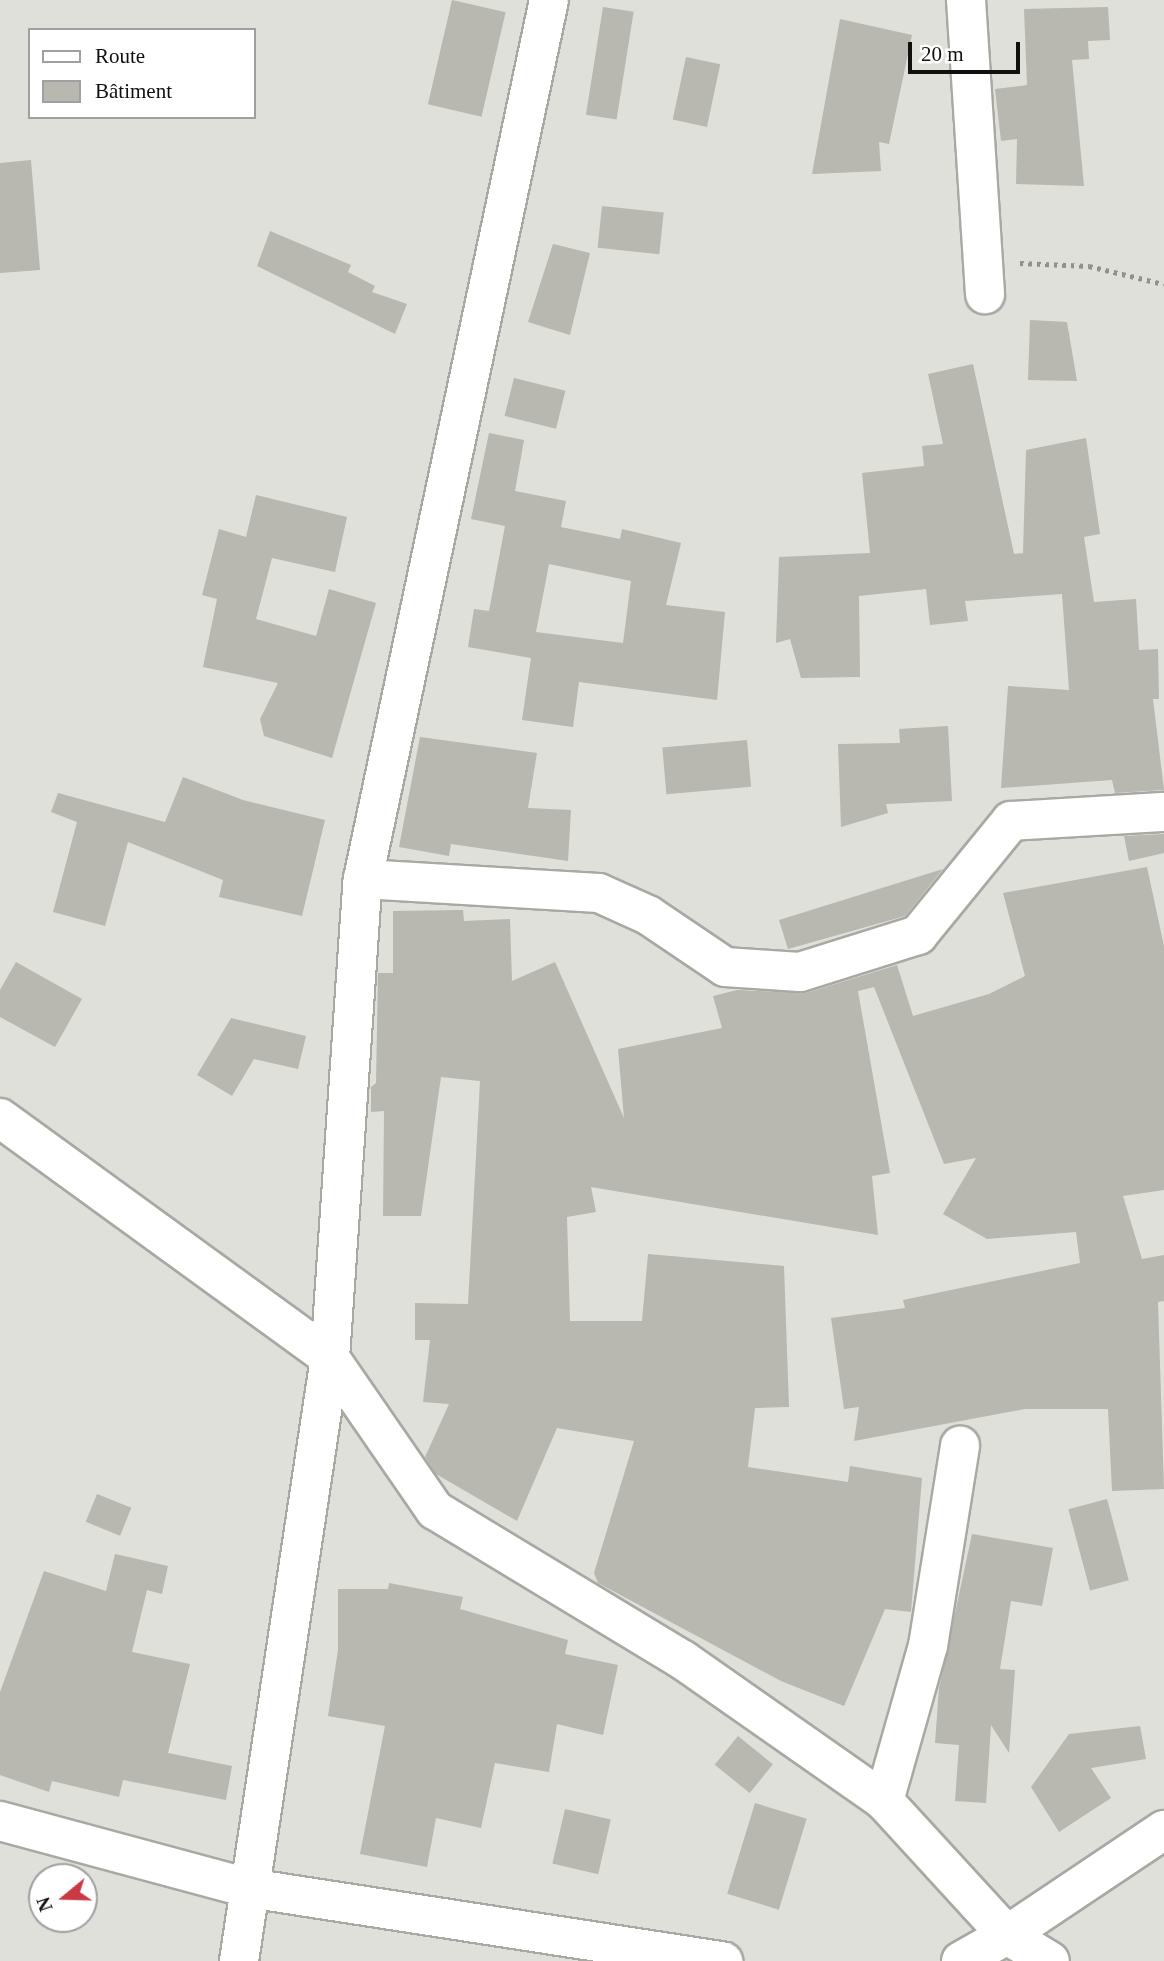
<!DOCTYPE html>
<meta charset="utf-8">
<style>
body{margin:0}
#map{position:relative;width:1164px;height:1961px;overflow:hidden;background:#dee0d9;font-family:"Times New Roman",serif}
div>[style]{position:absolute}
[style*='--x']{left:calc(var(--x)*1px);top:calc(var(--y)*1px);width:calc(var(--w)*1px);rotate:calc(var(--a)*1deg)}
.building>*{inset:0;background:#b8b7b0;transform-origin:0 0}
.path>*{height:4.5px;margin-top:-2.25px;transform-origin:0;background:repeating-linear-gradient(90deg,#90918c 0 3.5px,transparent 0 8.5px)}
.roads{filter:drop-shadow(2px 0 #a7a9a2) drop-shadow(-2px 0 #a7a9a2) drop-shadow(0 2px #a7a9a2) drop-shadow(0 -2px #a7a9a2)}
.minor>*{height:38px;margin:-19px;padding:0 19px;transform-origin:19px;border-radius:19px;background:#fff}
.tertiary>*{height:38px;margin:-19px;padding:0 19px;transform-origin:19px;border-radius:19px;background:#fff}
span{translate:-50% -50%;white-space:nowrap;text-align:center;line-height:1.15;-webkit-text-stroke:5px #fff;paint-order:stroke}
.legend{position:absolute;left:28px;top:28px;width:228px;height:91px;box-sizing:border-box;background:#fff;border:2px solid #9fa09f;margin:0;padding:9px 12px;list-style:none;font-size:21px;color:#10110e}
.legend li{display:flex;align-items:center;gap:14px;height:35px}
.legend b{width:35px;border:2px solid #9fa09f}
.north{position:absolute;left:28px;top:1863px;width:70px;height:70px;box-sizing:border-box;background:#fff;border:2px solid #9fa09f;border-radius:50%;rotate:251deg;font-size:19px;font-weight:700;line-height:28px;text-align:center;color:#10110e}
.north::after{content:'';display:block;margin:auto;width:24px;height:32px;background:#ca3a44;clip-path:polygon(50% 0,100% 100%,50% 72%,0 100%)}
.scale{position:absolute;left:908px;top:42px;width:112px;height:32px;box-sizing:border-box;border:4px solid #10110e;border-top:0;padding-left:9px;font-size:21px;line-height:24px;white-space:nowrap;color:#10110e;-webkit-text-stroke:5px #fff;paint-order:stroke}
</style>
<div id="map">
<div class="building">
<i style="left:452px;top:0;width:55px;height:107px;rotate:13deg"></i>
<i style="left:603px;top:7px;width:31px;height:109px;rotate:9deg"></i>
<i style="clip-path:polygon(1108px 7px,1110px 40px,1088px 41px,1089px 59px,1072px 60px,1084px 186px,1016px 184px,1017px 139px,1001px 141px,995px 89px,1027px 85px,1024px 9px)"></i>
<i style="clip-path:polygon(840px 19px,912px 35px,889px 144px,879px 142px,881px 171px,812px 174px)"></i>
<i style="left:686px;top:57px;width:35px;height:64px;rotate:12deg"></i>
<i style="clip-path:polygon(31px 160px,40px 270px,0 273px,0 163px)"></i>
<i style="left:602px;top:206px;width:62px;height:42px;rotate:6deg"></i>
<i style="clip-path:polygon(270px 231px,351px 265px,348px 272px,375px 286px,372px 292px,407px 304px,395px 334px,257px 266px)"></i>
<i style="clip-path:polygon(553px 244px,590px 253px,570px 335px,528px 322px)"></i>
<i style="clip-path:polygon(1030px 320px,1067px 322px,1077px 381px,1028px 380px)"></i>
<i style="clip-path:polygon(973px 364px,1014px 554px,1023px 553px,1026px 450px,1086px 438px,1100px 534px,1084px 537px,1094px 602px,1136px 599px,1139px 650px,1158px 649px,1159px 699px,1153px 699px,1164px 790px,1115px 793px,1112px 780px,1001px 788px,1008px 686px,1069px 690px,1062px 594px,965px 601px,968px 621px,930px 625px,926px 589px,859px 596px,860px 677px,801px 678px,790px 639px,776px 643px,779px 557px,870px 553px,862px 473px,924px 466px,922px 446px,943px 444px,928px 374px)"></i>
<i style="left:514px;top:378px;width:53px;height:39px;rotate:14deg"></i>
<i style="clip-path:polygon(evenodd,489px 433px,524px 440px,515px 491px,566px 501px,561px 527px,620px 539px,622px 529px,681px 543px,666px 605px,725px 612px,717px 700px,579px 682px,573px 727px,522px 720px,532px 651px,531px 658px,468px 647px,474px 609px,489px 611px,505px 526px,471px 519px,489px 433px,549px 564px,631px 581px,623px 643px,536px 632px,549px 564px)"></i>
<i style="clip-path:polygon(256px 495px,347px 517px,335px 572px,272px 558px,256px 619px,316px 636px,329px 589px,376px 603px,332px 758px,264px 736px,260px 719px,278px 683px,203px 667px,217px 599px,202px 595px,219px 529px,246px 537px)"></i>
<i style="clip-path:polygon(948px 726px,952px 801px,886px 804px,888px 813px,841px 827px,838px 744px,900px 743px,899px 729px)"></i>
<i style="clip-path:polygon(420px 737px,537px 753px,528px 808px,571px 810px,568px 861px,451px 844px,449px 856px,399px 847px)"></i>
<i style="left:747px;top:740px;width:47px;height:85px;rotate:85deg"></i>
<i style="clip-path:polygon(183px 777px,243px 800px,325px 820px,302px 916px,219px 897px,223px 880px,128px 842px,105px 926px,53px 912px,77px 822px,51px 812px,58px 793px,165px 822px)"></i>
<i style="clip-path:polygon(1164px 834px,1164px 853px,1129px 861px,1124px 836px)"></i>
<i style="clip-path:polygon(1147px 867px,1164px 946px,1164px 1190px,1123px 1196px,1142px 1259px,1164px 1255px,1164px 1301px,1158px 1302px,1164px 1489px,1112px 1491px,1108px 1409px,1025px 1409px,854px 1441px,859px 1407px,844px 1409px,831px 1318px,905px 1308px,903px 1300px,1080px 1263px,1076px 1232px,987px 1239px,943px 1214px,976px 1158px,944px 1164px,874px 987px,858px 991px,890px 1173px,872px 1176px,878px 1235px,591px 1187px,596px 1212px,567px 1217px,570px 1321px,642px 1321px,648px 1254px,784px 1266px,789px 1407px,755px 1408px,748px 1467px,848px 1482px,850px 1466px,922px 1478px,911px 1612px,885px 1609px,844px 1706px,781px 1681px,598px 1583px,594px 1573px,634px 1441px,557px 1428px,517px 1521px,436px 1474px,425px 1457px,449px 1404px,423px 1402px,430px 1340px,415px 1340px,415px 1303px,468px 1304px,480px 1081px,441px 1077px,421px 1216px,383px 1216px,384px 1111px,371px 1112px,371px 1087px,376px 1083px,378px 973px,393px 973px,393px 911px,463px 910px,464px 921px,510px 919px,512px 981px,555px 962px,624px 1118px,618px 1049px,722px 1028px,713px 996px,737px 990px,806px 993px,897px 965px,913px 1016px,989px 994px,1025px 976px,1003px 893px)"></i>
<i style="clip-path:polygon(943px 869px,905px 916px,788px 949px,779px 920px)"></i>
<i style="clip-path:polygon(16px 962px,82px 999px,55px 1047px,0 1017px,0 990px)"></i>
<i style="clip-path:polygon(231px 1018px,306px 1036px,298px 1069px,254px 1059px,232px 1096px,197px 1075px)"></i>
<i style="left:97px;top:1494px;width:37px;height:30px;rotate:22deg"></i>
<i style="left:1107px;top:1499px;width:84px;height:40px;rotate:75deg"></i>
<i style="clip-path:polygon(972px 1534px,1053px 1548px,1042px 1606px,1011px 1601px,1000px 1669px,1015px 1670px,1009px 1753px,991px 1725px,986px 1803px,955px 1801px,959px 1745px,935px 1743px,939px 1688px)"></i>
<i style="clip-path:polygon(115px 1554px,168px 1566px,162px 1594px,147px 1590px,132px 1652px,190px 1664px,168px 1753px,232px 1766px,226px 1800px,123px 1780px,119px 1797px,52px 1781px,49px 1792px,0 1775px,0 1692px,44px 1571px,106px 1591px)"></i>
<i style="clip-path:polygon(389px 1583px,463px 1597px,460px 1609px,568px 1640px,565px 1654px,618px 1665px,603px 1735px,557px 1724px,549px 1772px,495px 1763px,481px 1828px,436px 1818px,427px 1867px,360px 1854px,385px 1726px,328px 1716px,338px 1650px,338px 1589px,388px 1589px)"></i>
<i style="clip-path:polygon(1140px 1726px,1146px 1759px,1091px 1768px,1111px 1798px,1059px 1832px,1031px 1787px,1069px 1734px)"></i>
<i style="left:738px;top:1736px;width:45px;height:37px;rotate:39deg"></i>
<i style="left:755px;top:1803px;width:54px;height:95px;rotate:17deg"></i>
<i style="left:565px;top:1809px;width:47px;height:56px;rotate:13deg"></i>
</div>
<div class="path">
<i style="--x:1020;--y:263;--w:69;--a:2.5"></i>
<i style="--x:1089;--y:266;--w:77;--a:13.5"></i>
</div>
<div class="roads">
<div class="minor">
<i style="--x:966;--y:0;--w:295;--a:86.3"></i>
<i style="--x:363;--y:879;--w:236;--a:3.4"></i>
<i style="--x:599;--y:893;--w:54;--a:24.2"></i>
<i style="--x:648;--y:915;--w:93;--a:34"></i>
<i style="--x:725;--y:967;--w:75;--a:3.8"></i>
<i style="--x:800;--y:972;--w:124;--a:-17.4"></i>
<i style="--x:918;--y:935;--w:147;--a:-50.8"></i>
<i style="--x:1011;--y:821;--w:153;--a:-3.4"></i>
<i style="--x:884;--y:1801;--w:161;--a:-74.2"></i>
<i style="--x:928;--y:1646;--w:203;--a:-80.9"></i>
<i style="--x:0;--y:1821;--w:258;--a:15.1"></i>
<i style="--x:249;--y:1888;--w:480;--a:8.8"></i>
<i style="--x:1007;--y:1935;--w:50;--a:31.2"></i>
<i style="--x:239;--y:1961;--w:610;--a:-81.42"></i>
<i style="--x:330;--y:1358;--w:480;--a:-86.1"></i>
<i style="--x:363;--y:879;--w:898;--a:-78.05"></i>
<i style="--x:961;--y:1961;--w:53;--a:-29.5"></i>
</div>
<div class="tertiary">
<i style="--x:0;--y:1118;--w:408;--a:36"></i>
<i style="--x:330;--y:1358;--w:185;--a:55.4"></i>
<i style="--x:435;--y:1510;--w:290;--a:31.2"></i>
<i style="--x:683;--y:1660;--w:246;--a:35"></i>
<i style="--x:884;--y:1801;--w:182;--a:47.5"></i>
<i style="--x:1007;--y:1935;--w:189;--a:-33.8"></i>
</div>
</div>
<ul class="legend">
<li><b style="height:9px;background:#fff"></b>Route</li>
<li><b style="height:19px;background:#b8b7b0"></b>Bâtiment</li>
</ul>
<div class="north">N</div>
<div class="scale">20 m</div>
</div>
